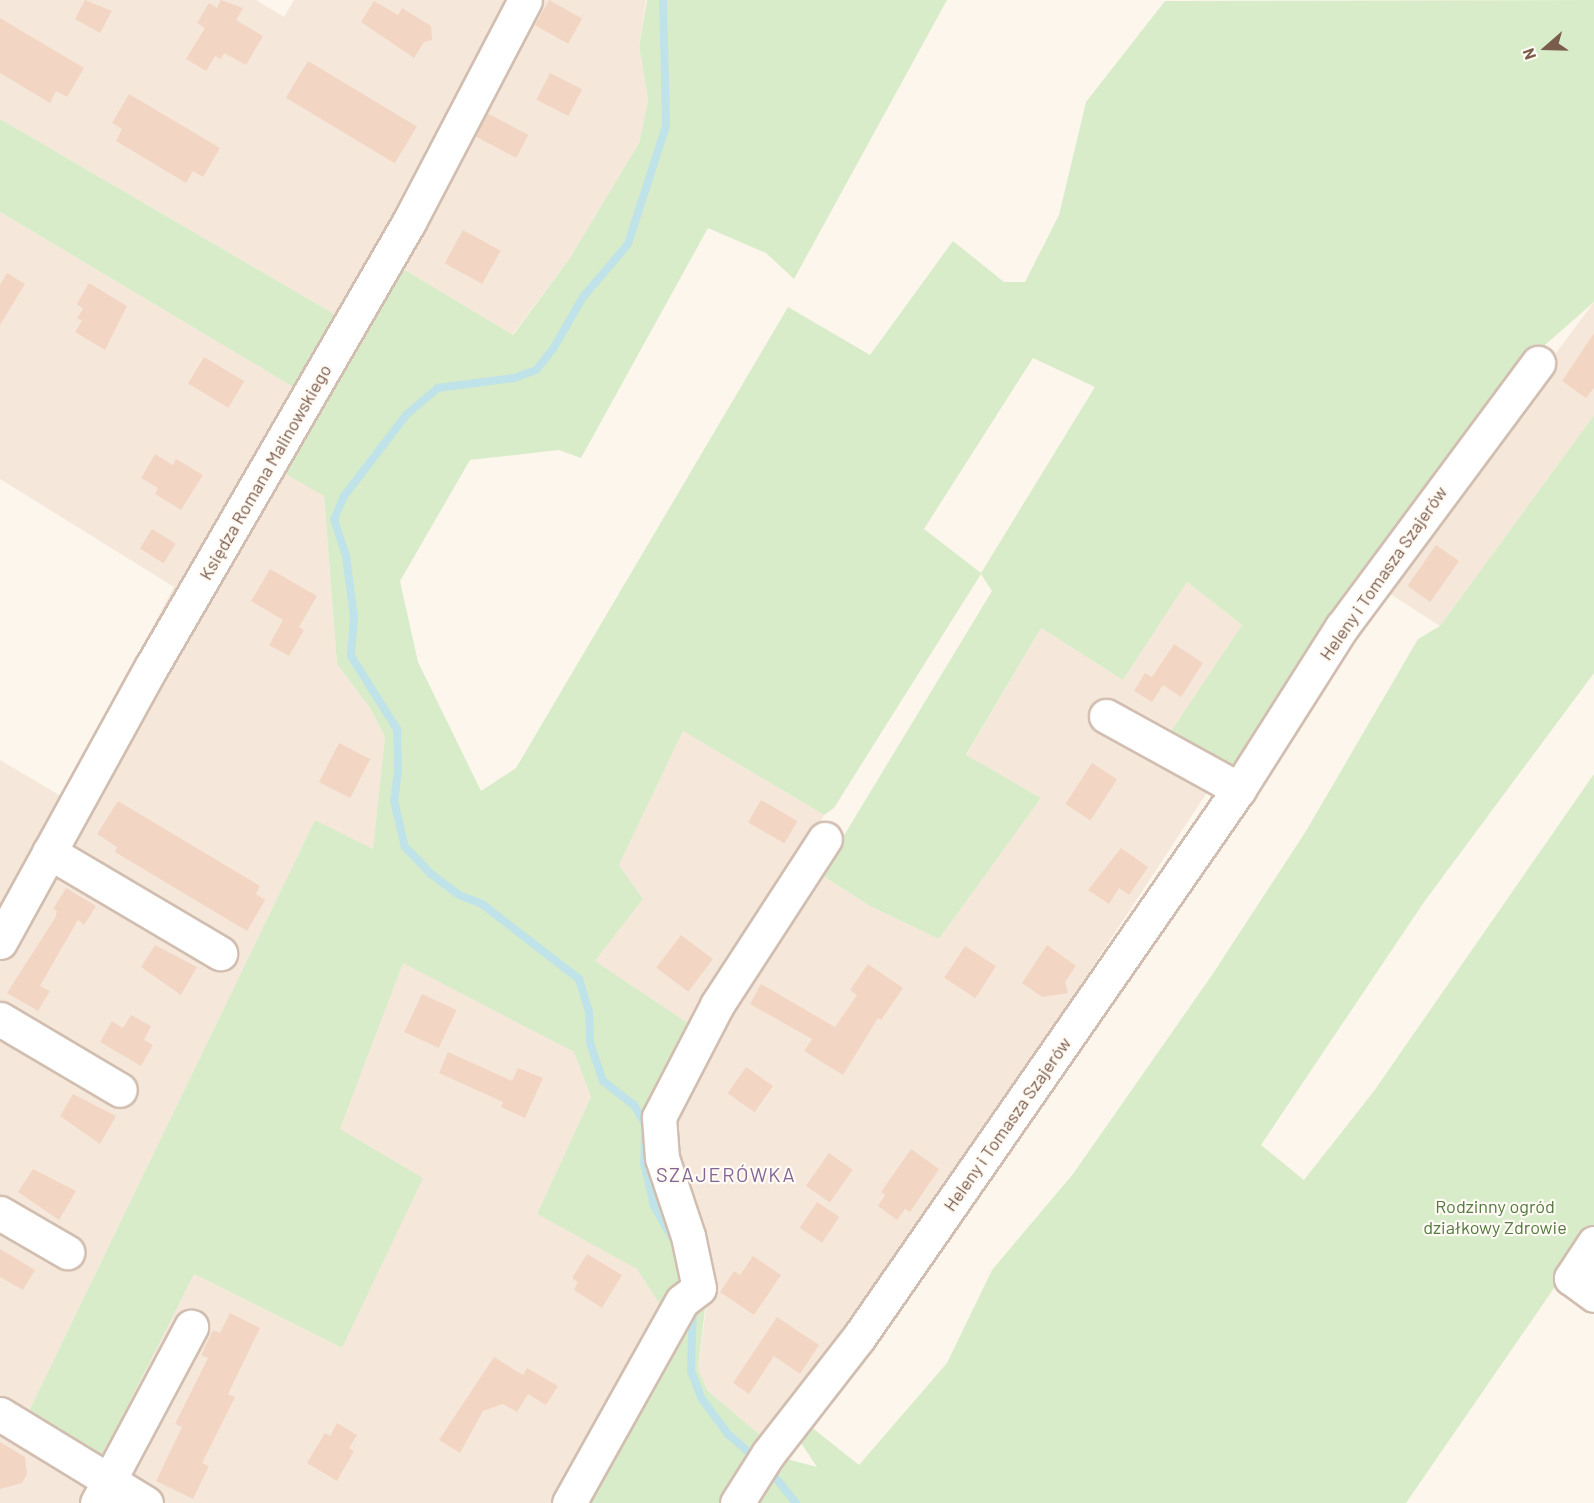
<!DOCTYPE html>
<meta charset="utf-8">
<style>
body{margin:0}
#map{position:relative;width:1594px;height:1503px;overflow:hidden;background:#fdf6ec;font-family:Barlow,sans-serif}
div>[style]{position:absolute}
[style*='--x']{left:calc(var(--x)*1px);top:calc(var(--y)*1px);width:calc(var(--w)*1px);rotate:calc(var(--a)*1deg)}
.residential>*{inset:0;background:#f5e8da}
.green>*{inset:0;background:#d8ecc9}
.stream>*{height:8px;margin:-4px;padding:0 4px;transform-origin:4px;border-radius:4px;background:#bfe3e8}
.building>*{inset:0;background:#f3d5c3;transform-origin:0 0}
.roads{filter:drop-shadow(2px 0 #d1beb0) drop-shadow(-2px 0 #d1beb0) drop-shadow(0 2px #d1beb0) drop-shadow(0 -2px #d1beb0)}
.minor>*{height:33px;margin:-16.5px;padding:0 16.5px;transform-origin:16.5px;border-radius:16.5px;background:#fff}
span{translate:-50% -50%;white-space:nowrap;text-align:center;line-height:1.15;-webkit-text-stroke:4.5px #fffaf3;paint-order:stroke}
.street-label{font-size:18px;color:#7a5c4d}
.park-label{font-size:18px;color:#537a41}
.neighbourhood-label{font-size:20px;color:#846695;letter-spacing:1.5px}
.north{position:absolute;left:1516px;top:18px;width:60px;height:60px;-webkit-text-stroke:4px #fffaf3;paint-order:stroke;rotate:250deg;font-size:16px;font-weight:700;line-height:24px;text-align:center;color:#7a5c4d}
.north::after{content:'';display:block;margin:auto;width:21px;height:27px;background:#7a5c4d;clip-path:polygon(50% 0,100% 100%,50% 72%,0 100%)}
</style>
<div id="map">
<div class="residential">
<i style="clip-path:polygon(0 0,256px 0,284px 17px,294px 0,646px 0,639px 46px,648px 100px,639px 143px,570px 258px,512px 335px,395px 264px,339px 317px,0 119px)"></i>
<i style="clip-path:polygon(0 212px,300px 391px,324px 496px,337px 664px,370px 708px,385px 737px,373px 850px,315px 820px,29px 1411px,102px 1456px,194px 1274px,342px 1348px,340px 1129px,403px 962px,574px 1052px,591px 1097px,537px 1214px,638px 1269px,662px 1308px,555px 1503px,0 1503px,0 760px,61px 796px,174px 587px,0 479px)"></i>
<i style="clip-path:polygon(1594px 302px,1594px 415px,1440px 626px,1381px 588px)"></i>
<i style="clip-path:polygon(1187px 582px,1242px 625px,1169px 736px,1225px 765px,912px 1242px,767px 1441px,707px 1390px,698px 1369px,706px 1308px,594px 962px,643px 899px,619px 865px,683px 731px,824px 815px,800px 862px,870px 906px,939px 939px,1041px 798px,966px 756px,1041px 628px,1123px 680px)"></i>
</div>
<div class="green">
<i style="clip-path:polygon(evenodd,647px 0,947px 0,794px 279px,766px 253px,708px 228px,581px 458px,559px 450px,470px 460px,400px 581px,418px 662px,481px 791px,516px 768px,788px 307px,870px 355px,953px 241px,1004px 282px,1025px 282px,1059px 215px,1086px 102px,1165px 1px,1594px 0,1594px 302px,1546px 344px,1480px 422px,1238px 775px,1168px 736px,1242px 625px,1187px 582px,1123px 680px,1041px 628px,966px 755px,1041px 798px,939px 939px,870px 906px,815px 871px,840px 842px,992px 591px,981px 574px,834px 808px,824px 815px,683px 731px,619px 865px,643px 899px,595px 961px,695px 1028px,660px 1094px,690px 1275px,675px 1286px,662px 1308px,637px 1269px,537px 1214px,591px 1097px,574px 1052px,403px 963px,340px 1129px,423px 1178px,342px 1348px,194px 1274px,102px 1457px,29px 1411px,315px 820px,373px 849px,385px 737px,370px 708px,337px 664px,324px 496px,277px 469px,395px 264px,513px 335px,570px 258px,639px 143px,648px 100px,639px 46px,647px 0,1033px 358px,1095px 387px,981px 573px,924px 529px,1033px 358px)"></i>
<i style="clip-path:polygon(0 119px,339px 317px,300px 391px,0 212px)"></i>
<i style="clip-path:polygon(1594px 415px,1594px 673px,1424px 902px,1261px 1145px,1304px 1180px,1374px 1091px,1594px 774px,1594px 1230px,1406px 1503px,751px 1503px,783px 1458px,817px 1467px,799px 1440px,810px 1426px,859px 1465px,947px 1363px,992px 1270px,1073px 1174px,1212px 975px,1306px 831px,1418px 639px,1440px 626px)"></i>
<i style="clip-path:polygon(707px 1292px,698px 1369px,707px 1390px,767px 1441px,724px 1503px,580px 1503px,681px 1316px)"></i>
</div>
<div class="stream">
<i style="--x:663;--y:0;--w:126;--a:88.6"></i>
<i style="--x:666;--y:126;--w:124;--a:107.9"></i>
<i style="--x:628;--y:244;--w:70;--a:130.3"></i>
<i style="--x:583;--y:297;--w:60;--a:120"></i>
<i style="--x:553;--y:349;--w:27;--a:129"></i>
<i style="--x:536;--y:370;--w:23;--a:160"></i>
<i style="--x:514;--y:378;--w:77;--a:172.5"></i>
<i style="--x:438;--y:388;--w:40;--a:140"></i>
<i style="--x:407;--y:414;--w:103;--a:127.5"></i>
<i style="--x:344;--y:496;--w:25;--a:113"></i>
<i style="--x:334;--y:519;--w:40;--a:72"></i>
<i style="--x:346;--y:557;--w:60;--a:82.3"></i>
<i style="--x:354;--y:616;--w:40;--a:94.3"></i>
<i style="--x:351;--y:656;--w:86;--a:57.8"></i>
<i style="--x:397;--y:729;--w:41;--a:88.6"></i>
<i style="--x:398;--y:770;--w:31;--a:97"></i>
<i style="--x:394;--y:801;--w:47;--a:76.6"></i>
<i style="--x:405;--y:847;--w:37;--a:46"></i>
<i style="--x:431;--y:874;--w:35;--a:37"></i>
<i style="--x:459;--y:895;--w:25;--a:21"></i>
<i style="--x:482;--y:904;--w:123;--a:37.7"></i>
<i style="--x:579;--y:979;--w:34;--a:73"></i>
<i style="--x:589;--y:1012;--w:31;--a:88"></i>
<i style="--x:590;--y:1043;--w:40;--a:71.1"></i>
<i style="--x:603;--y:1081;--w:39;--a:38"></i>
<i style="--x:634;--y:1105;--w:22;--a:60"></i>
<i style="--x:645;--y:1124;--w:39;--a:91"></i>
<i style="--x:644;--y:1163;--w:44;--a:76.9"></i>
<i style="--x:654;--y:1206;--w:39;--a:60"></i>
<i style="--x:693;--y:1306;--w:65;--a:91.8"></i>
<i style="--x:691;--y:1371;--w:30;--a:69"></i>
<i style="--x:702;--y:1399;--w:44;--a:53.4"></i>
<i style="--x:728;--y:1434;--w:38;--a:41"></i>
<i style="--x:770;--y:1471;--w:41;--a:50.9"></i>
</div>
<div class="building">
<i style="clip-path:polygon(85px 0,112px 11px,100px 33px,75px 19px)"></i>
<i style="clip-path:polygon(221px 0,243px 8px,236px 20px,263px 36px,246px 65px,224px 53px,221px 59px,215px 56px,206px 71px,186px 59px,205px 28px,197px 23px,209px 3px,217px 8px)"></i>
<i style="left:549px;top:0;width:38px;height:29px;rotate:29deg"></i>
<i style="clip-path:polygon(374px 1px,398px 15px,402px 8px,431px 26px,432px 40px,424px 42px,414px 58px,361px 22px)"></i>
<i style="clip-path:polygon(0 18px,84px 68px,67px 97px,56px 91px,50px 103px,0 73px)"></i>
<i style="left:308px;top:61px;width:127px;height:43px;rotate:31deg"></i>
<i style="left:550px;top:73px;width:36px;height:30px;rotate:27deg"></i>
<i style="clip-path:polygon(129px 94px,220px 148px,203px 177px,193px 171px,186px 183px,116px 141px,122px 129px,112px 123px)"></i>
<i style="left:487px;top:113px;width:47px;height:26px;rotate:28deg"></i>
<i style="left:463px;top:230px;width:43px;height:38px;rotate:29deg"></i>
<i style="clip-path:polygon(7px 273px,25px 284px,0 325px,0 285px)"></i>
<i style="clip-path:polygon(89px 283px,127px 306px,105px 350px,75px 332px,82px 321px,77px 318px,83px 309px,77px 304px)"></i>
<i style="clip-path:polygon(1594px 333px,1594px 388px,1586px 398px,1562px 381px)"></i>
<i style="left:204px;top:357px;width:47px;height:31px;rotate:31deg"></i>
<i style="clip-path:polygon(155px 454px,173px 465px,176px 459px,203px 475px,181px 510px,155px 494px,158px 488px,141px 478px)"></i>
<i style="left:152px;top:529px;width:28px;height:23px;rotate:32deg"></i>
<i style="left:1436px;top:545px;width:28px;height:50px;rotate:35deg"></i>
<i style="clip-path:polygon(270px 569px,317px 596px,299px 627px,304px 630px,289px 656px,269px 645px,283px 620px,251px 601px)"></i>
<i style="clip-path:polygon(1174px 644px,1203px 663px,1181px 697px,1163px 685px,1152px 702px,1134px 691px,1145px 673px,1152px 677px)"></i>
<i style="left:339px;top:743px;width:35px;height:44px;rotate:27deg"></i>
<i style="left:1092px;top:763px;width:30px;height:49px;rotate:33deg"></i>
<i style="left:761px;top:800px;width:42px;height:26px;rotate:30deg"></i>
<i style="clip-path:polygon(118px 801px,260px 886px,256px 894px,265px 900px,247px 931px,115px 852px,117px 847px,97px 834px)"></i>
<i style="clip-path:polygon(1121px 848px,1148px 867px,1129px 895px,1119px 888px,1109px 904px,1088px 890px)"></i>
<i style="clip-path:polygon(66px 888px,96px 906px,84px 925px,78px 920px,45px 977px,40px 986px,50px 991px,38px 1011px,7px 993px,55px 918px,57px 911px,53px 909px)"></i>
<i style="left:681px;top:935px;width:40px;height:41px;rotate:37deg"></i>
<i style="clip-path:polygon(155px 945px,197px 967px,181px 995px,141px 967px)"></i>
<i style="clip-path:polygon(1047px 945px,1076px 966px,1065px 982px,1068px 993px,1042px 997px,1022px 983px)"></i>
<i style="left:965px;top:946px;width:37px;height:38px;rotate:33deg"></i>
<i style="clip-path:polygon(868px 964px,903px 988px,881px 1020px,878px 1018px,843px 1075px,804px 1051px,812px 1039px,750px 1004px,761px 984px,835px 1027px,857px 995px,850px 990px)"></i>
<i style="left:422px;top:994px;width:38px;height:42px;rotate:25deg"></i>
<i style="clip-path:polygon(131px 1015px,151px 1026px,144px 1040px,153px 1045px,141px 1066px,100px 1042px,112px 1021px,123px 1028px)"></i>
<i style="clip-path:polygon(448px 1052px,512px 1081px,518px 1068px,543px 1078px,525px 1118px,501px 1107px,503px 1102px,439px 1073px)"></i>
<i style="left:746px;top:1067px;width:33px;height:32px;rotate:35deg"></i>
<i style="clip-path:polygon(73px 1094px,116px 1116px,100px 1144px,60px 1116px)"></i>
<i style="clip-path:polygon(911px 1149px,939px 1169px,910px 1212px,905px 1209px,897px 1220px,878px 1206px,885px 1195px,881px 1192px)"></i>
<i style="left:829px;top:1153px;width:29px;height:40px;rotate:35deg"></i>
<i style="clip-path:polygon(33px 1169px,76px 1191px,59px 1220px,18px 1192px)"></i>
<i style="left:817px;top:1202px;width:27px;height:31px;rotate:34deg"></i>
<i style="clip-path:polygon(0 1249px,35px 1270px,23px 1290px,0 1277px)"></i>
<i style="clip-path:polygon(587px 1254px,622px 1275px,602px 1308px,574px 1290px,578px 1282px,572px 1278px)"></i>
<i style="clip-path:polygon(753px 1256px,781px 1275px,754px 1315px,720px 1292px,734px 1271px,740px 1275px)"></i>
<i style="clip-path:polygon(230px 1313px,260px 1328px,228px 1394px,235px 1397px,202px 1463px,209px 1466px,193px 1499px,156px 1481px,182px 1427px,175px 1424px,208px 1358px,201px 1355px,213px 1330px,220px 1333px)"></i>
<i style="clip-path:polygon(777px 1317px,819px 1345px,800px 1374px,774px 1356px,749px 1394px,733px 1383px)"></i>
<i style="clip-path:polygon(494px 1357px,523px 1375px,527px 1368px,558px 1386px,546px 1405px,528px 1394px,517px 1412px,503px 1404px,483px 1411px,460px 1453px,439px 1440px)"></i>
<i style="clip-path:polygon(337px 1423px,357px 1435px,349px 1448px,354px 1451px,337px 1481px,307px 1463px,325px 1433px,330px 1436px)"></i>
<i style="clip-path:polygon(0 1442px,25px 1457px,27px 1474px,22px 1483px,0 1489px)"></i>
</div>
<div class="roads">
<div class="minor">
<i style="--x:1106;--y:716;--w:152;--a:28.8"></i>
<i style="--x:49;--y:852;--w:199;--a:30.6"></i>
<i style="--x:0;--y:942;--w:315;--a:-61.2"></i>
<i style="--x:152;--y:666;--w:513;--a:-59.94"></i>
<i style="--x:409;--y:222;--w:250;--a:-62.4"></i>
<i style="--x:0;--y:1019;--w:139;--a:30.6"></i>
<i style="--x:0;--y:1213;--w:78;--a:30.2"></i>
<i style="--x:1594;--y:1243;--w:42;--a:123.3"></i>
<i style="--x:1571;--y:1278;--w:29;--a:36"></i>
<i style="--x:0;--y:1414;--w:171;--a:31.4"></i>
<i style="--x:97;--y:1503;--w:200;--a:-61.9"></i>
<i style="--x:569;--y:1503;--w:231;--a:-60.8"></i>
<i style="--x:682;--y:1301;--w:21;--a:-37"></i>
<i style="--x:699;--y:1288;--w:53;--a:-101.9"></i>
<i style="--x:688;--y:1236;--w:82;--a:-108.4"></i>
<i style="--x:662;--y:1158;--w:41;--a:-94.2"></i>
<i style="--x:659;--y:1117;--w:126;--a:-62.6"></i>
<i style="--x:717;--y:1005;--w:198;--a:-57"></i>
<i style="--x:737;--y:1503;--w:58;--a:-57.7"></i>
<i style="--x:768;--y:1454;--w:148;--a:-52.1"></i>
<i style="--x:859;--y:1337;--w:667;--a:-55.26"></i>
<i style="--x:1239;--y:789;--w:192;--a:-57.6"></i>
<i style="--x:1342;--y:627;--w:329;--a:-53.4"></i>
</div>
</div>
<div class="street-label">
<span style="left:265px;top:472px;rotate:-60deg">Księdza Romana Malinowskiego</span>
<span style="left:1383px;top:573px;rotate:-55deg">Heleny i Tomasza Szajerów</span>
<span style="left:1007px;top:1124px;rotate:-55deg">Heleny i Tomasza Szajerów</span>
</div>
<div class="park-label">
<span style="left:1495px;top:1217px">Rodzinny ogród<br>działkowy Zdrowie</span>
</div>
<div class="neighbourhood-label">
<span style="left:726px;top:1174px">SZAJERÓWKA</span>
</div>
<div class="north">N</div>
</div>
